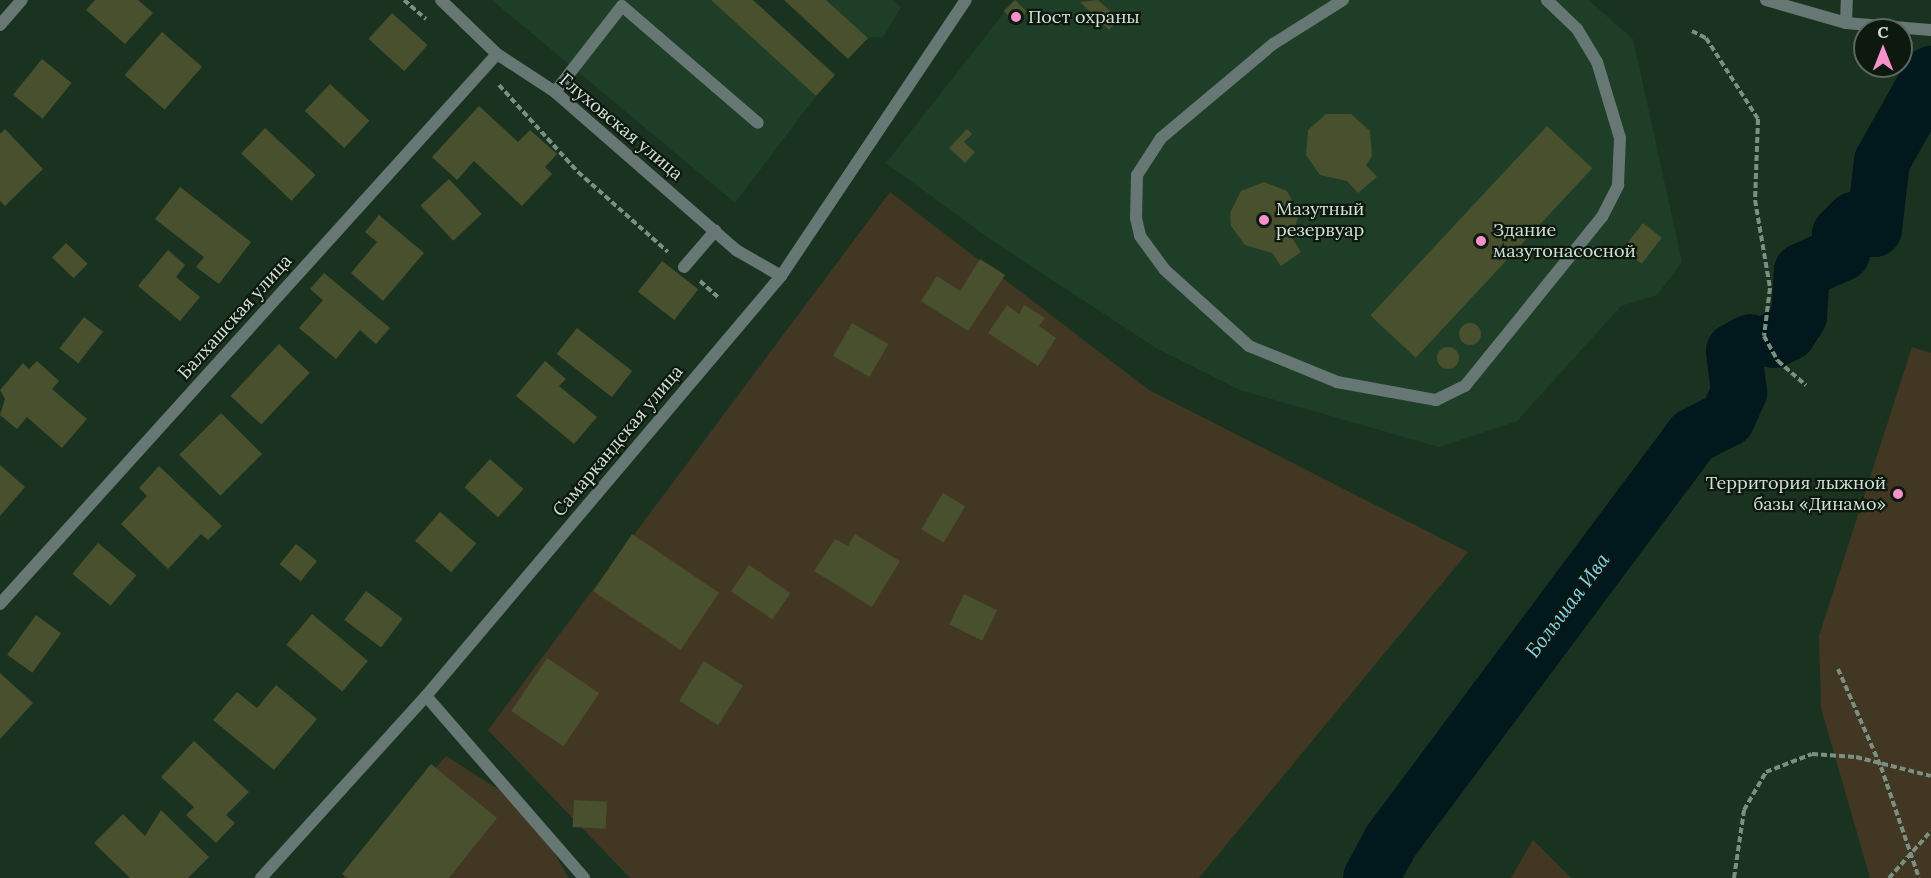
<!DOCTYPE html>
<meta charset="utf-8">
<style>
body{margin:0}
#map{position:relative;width:1931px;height:878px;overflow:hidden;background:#1a3320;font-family:Lora,serif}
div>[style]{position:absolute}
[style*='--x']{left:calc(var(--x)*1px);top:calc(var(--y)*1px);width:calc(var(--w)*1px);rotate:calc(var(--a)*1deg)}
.built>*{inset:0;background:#1e3e27}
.green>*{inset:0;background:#413723}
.river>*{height:56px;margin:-28px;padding:0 28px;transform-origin:28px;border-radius:28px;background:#01181d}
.building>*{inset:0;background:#49502e;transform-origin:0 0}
.round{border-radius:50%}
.path>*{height:4px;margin-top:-2px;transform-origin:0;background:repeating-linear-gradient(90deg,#7c9081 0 6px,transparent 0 9px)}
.service>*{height:12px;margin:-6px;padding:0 6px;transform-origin:6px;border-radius:6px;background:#667774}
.minor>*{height:12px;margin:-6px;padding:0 6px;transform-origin:6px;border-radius:6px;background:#667774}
.tertiary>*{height:12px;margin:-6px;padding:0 6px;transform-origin:6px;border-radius:6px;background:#667774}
.dots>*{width:16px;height:16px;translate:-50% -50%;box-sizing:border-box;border:3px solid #0d180f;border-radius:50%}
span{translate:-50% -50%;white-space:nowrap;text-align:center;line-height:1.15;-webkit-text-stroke:4.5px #0d180f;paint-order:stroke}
.poi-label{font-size:18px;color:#d2e1d5}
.left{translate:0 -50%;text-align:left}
.right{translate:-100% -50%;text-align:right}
.street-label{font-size:18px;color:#d2e1d5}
.water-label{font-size:20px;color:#86d5eb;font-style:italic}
.north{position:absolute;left:1853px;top:18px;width:60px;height:60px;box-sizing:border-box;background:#0d180f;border:2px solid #5c685e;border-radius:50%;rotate:0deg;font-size:16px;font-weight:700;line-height:24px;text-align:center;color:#d2e1d5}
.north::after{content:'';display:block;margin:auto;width:21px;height:27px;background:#f890cb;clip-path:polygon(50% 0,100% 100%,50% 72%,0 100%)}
</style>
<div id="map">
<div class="built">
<i style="clip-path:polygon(492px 0,711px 0,816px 96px,735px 203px)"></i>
<i style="clip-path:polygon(826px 0,892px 0,901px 7px,883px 37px,868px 38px)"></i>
<i style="clip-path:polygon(1014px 0,1588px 0,1633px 39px,1682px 262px,1657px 295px,1621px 306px,1517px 421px,1439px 447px,1240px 390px,1156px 348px,993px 241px,886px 163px)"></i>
</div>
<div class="green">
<i style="clip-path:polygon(890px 192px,1149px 390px,1468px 552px,1199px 878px,630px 878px,488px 730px)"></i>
<i style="clip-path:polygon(1912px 347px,1931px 353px,1931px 878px,1870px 878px,1821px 708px,1819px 636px)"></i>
<i style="clip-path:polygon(446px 756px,528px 808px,569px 878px,343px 878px)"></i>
<i style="clip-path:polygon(1533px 840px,1571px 878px,1511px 878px)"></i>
</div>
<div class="river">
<i style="--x:1774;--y:340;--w:16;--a:-27"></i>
<i style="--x:1788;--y:333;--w:20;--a:-57"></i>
<i style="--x:1799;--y:316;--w:45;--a:-86.2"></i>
<i style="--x:1802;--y:271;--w:44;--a:-24.2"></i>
<i style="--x:1842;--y:253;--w:19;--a:-96"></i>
<i style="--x:1840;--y:234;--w:20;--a:-45"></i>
<i style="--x:1854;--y:220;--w:22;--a:24"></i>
<i style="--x:1874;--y:229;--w:68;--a:-83.3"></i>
<i style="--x:1882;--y:161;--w:100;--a:-60.6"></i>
<i style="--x:1371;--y:878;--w:42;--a:-61.6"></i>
<i style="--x:1391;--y:841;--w:505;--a:-53.29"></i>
<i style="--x:1693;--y:436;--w:38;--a:-27"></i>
<i style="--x:1727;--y:419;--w:30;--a:-66"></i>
<i style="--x:1739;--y:392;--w:41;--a:-97"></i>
<i style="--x:1734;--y:351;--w:18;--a:-29"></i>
</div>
<div class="building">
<i style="clip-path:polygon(95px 0,138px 0,153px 13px,125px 44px,86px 10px)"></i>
<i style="clip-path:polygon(711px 0,753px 0,835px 75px,816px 96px)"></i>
<i style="clip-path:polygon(784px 0,826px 0,868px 38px,848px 59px)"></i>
<i style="left:1015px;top:0;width:17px;height:16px;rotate:45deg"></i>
<i style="clip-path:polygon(1098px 0,1119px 19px,1109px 30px,1080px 2px)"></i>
<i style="left:392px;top:13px;width:48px;height:35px;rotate:42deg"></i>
<i style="left:162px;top:32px;width:53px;height:57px;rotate:41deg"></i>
<i style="left:42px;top:59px;width:38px;height:46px;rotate:39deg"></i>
<i style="left:330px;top:84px;width:54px;height:37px;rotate:43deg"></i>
<i style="clip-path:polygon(479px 106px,518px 142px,530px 130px,557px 154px,545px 167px,552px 174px,522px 206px,474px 161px,457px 180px,432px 157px)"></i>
<i style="clip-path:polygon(1326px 114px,1351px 114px,1370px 131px,1372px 156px,1366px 165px,1377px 177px,1358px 193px,1347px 181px,1320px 175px,1306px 155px,1308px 130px)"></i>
<i style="left:1547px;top:126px;width:62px;height:259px;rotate:43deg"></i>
<i style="left:265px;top:128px;width:69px;height:35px;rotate:43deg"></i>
<i style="clip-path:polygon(5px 129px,43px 169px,5px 206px,0 201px,0 134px)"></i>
<i style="clip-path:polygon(967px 129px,972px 134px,964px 142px,975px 152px,965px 163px,949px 148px)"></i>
<i style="left:449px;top:179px;width:48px;height:39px;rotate:47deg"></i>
<i style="clip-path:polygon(1264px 182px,1287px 191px,1299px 214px,1292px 238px,1301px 252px,1281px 266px,1272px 253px,1245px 245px,1231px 226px,1230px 213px,1241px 191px)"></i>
<i style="clip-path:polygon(180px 187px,251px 242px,219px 284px,196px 267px,204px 257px,155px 219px)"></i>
<i style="clip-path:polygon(379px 215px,424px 253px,383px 301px,351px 273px,377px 242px,365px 232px)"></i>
<i style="left:1643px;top:223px;width:24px;height:33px;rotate:38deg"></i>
<i style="left:66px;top:243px;width:30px;height:20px;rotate:44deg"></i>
<i style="clip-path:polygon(168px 250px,185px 265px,176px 277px,200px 297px,180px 321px,138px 286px)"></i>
<i style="clip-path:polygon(980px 259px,1005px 275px,968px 331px,921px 301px,937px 276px,960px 291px)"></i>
<i style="left:662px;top:261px;width:46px;height:39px;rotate:38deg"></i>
<i style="clip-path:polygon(324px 273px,390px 328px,376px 344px,360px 330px,336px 359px,299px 328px,323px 300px,310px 289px)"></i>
<i style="clip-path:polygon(1007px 305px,1019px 314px,1024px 305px,1045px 318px,1039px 326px,1056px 338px,1038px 366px,988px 333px)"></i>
<i style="left:84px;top:317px;width:24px;height:40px;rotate:38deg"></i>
<i class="round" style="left:1459px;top:323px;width:22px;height:22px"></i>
<i style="left:852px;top:323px;width:42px;height:38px;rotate:30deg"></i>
<i style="left:577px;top:328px;width:70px;height:33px;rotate:38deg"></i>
<i style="left:279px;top:344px;width:42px;height:71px;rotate:43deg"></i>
<i class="round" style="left:1437px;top:347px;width:22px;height:22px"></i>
<i style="clip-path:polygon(37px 361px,59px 381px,52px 389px,87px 419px,62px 448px,27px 417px,17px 429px,0 415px,5px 399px,0 390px,23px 363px,29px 369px)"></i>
<i style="clip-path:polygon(545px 361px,566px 379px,559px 386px,597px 417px,574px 444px,516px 396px)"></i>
<i style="left:221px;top:413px;width:58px;height:59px;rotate:45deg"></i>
<i style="left:490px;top:459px;width:45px;height:38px;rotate:42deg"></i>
<i style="clip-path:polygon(0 465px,25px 487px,0 516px)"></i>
<i style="clip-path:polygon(159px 466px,222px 526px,208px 540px,201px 534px,168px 569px,121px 524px,147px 496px,139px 488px)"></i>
<i style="left:943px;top:493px;width:26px;height:42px;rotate:31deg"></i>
<i style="left:440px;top:512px;width:48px;height:38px;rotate:41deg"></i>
<i style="left:632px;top:534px;width:105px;height:69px;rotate:34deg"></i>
<i style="clip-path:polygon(855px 534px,900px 561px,872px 607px,814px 571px,835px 539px,848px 546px)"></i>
<i style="left:98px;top:543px;width:50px;height:40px;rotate:40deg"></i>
<i style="left:296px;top:544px;width:27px;height:26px;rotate:39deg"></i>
<i style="left:749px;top:565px;width:50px;height:32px;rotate:34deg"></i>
<i style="left:366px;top:591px;width:46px;height:36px;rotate:37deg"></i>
<i style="left:964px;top:594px;width:37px;height:34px;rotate:26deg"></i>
<i style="left:312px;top:614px;width:73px;height:40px;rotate:40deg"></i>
<i style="left:36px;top:615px;width:31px;height:49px;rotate:36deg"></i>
<i style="left:547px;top:658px;width:63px;height:64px;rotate:34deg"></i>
<i style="left:704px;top:661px;width:46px;height:47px;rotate:32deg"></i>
<i style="clip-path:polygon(0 673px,33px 703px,0 739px)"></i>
<i style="clip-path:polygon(276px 685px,317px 719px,274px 770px,213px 720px,237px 692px,257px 708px)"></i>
<i style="clip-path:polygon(194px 741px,249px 792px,226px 815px,235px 823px,216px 843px,186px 815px,194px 807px,161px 777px)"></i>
<i style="clip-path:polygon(431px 764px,497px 818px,449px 878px,348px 878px,342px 874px)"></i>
<i style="left:574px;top:800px;width:33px;height:27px;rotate:3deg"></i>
<i style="clip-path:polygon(161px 810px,209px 857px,188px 878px,130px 878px,94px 843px,123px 814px,145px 836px)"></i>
</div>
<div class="path">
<i style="--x:404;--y:0;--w:29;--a:41"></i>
<i style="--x:1692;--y:31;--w:16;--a:27"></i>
<i style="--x:1706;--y:38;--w:96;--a:57.3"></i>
<i style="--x:1758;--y:119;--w:81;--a:92.1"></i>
<i style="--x:1755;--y:200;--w:89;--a:80.3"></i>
<i style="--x:1770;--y:288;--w:48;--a:97.1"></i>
<i style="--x:1764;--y:336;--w:29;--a:61"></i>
<i style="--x:1778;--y:361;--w:37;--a:41"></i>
<i style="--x:499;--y:85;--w:118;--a:47.8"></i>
<i style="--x:578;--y:172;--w:120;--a:41.6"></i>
<i style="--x:700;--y:281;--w:24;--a:42"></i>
<i style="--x:1838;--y:669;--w:107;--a:66.3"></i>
<i style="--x:1881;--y:767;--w:117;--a:71.1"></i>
<i style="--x:1734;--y:878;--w:69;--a:-81.6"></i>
<i style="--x:1744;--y:810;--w:44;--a:-59.9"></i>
<i style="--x:1766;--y:772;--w:49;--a:-21.4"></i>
<i style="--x:1812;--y:754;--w:44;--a:3.9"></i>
<i style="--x:1856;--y:757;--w:77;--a:14.2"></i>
<i style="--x:1889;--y:878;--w:63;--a:-48.2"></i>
</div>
<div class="service">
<i style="--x:1343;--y:0;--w:83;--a:147.8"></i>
<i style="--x:1273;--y:44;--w:146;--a:140"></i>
<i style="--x:1161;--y:138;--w:44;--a:123"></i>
<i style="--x:1137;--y:175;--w:43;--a:91.3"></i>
<i style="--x:1136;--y:218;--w:18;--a:77"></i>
<i style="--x:1140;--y:236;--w:42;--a:53.7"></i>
<i style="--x:1165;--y:270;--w:113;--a:42.1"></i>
<i style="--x:1249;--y:346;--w:95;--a:22.2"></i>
<i style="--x:1337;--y:382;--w:101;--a:10.3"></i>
<i style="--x:1436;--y:400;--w:32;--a:-26"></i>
<i style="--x:1465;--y:386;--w:218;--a:-51"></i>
<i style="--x:1602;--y:217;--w:36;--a:-63"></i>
<i style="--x:1618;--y:185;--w:47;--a:-87.6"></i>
<i style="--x:1620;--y:138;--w:79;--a:-106.8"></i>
<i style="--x:1597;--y:62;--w:39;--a:-121"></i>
<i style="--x:1577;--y:29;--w:42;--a:-136"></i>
<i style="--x:1846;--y:23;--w:23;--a:-88"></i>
<i style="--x:0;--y:25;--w:33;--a:-49"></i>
<i style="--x:555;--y:92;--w:109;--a:-52.1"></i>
<i style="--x:622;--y:6;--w:179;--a:40.7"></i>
<i style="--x:684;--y:267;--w:48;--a:-49.3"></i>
<i style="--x:426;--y:696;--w:241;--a:49"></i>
</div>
<div class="minor">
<i style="--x:441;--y:0;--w:78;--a:44"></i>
<i style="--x:497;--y:54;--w:69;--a:33.2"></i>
<i style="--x:555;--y:92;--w:240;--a:41.1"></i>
<i style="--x:736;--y:250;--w:52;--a:30"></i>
<i style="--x:0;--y:604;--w:741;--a:-47.9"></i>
</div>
<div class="tertiary">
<i style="--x:1766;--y:0;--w:83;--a:16"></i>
<i style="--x:1846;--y:23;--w:85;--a:4.7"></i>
<i style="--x:261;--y:878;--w:246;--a:-47.8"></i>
<i style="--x:426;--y:696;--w:550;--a:-49.79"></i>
<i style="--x:781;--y:276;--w:332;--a:-56.2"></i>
</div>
<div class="dots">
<i style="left:1016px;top:17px;background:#f890cb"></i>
<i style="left:1264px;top:220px;background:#f890cb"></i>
<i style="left:1481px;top:241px;background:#f890cb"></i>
<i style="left:1898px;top:494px;background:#f890cb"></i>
</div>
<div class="poi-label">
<span class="left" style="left:1028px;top:17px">Пост охраны</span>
<span class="left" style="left:1276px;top:220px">Мазутный<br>резервуар</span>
<span class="left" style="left:1493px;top:241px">Здание<br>мазутонасосной</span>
<span class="right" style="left:1886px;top:494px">Территория лыжной<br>базы «Динамо»</span>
</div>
<div class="street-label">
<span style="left:621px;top:127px;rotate:40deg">Глуховская улица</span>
<span style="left:235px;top:317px;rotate:-48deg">Балхашская улица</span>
<span style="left:618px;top:441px;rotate:-50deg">Самаркандская улица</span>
</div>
<div class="water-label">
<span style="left:1567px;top:605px;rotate:-53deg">Большая Ива</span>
</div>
<div class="north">С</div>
</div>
